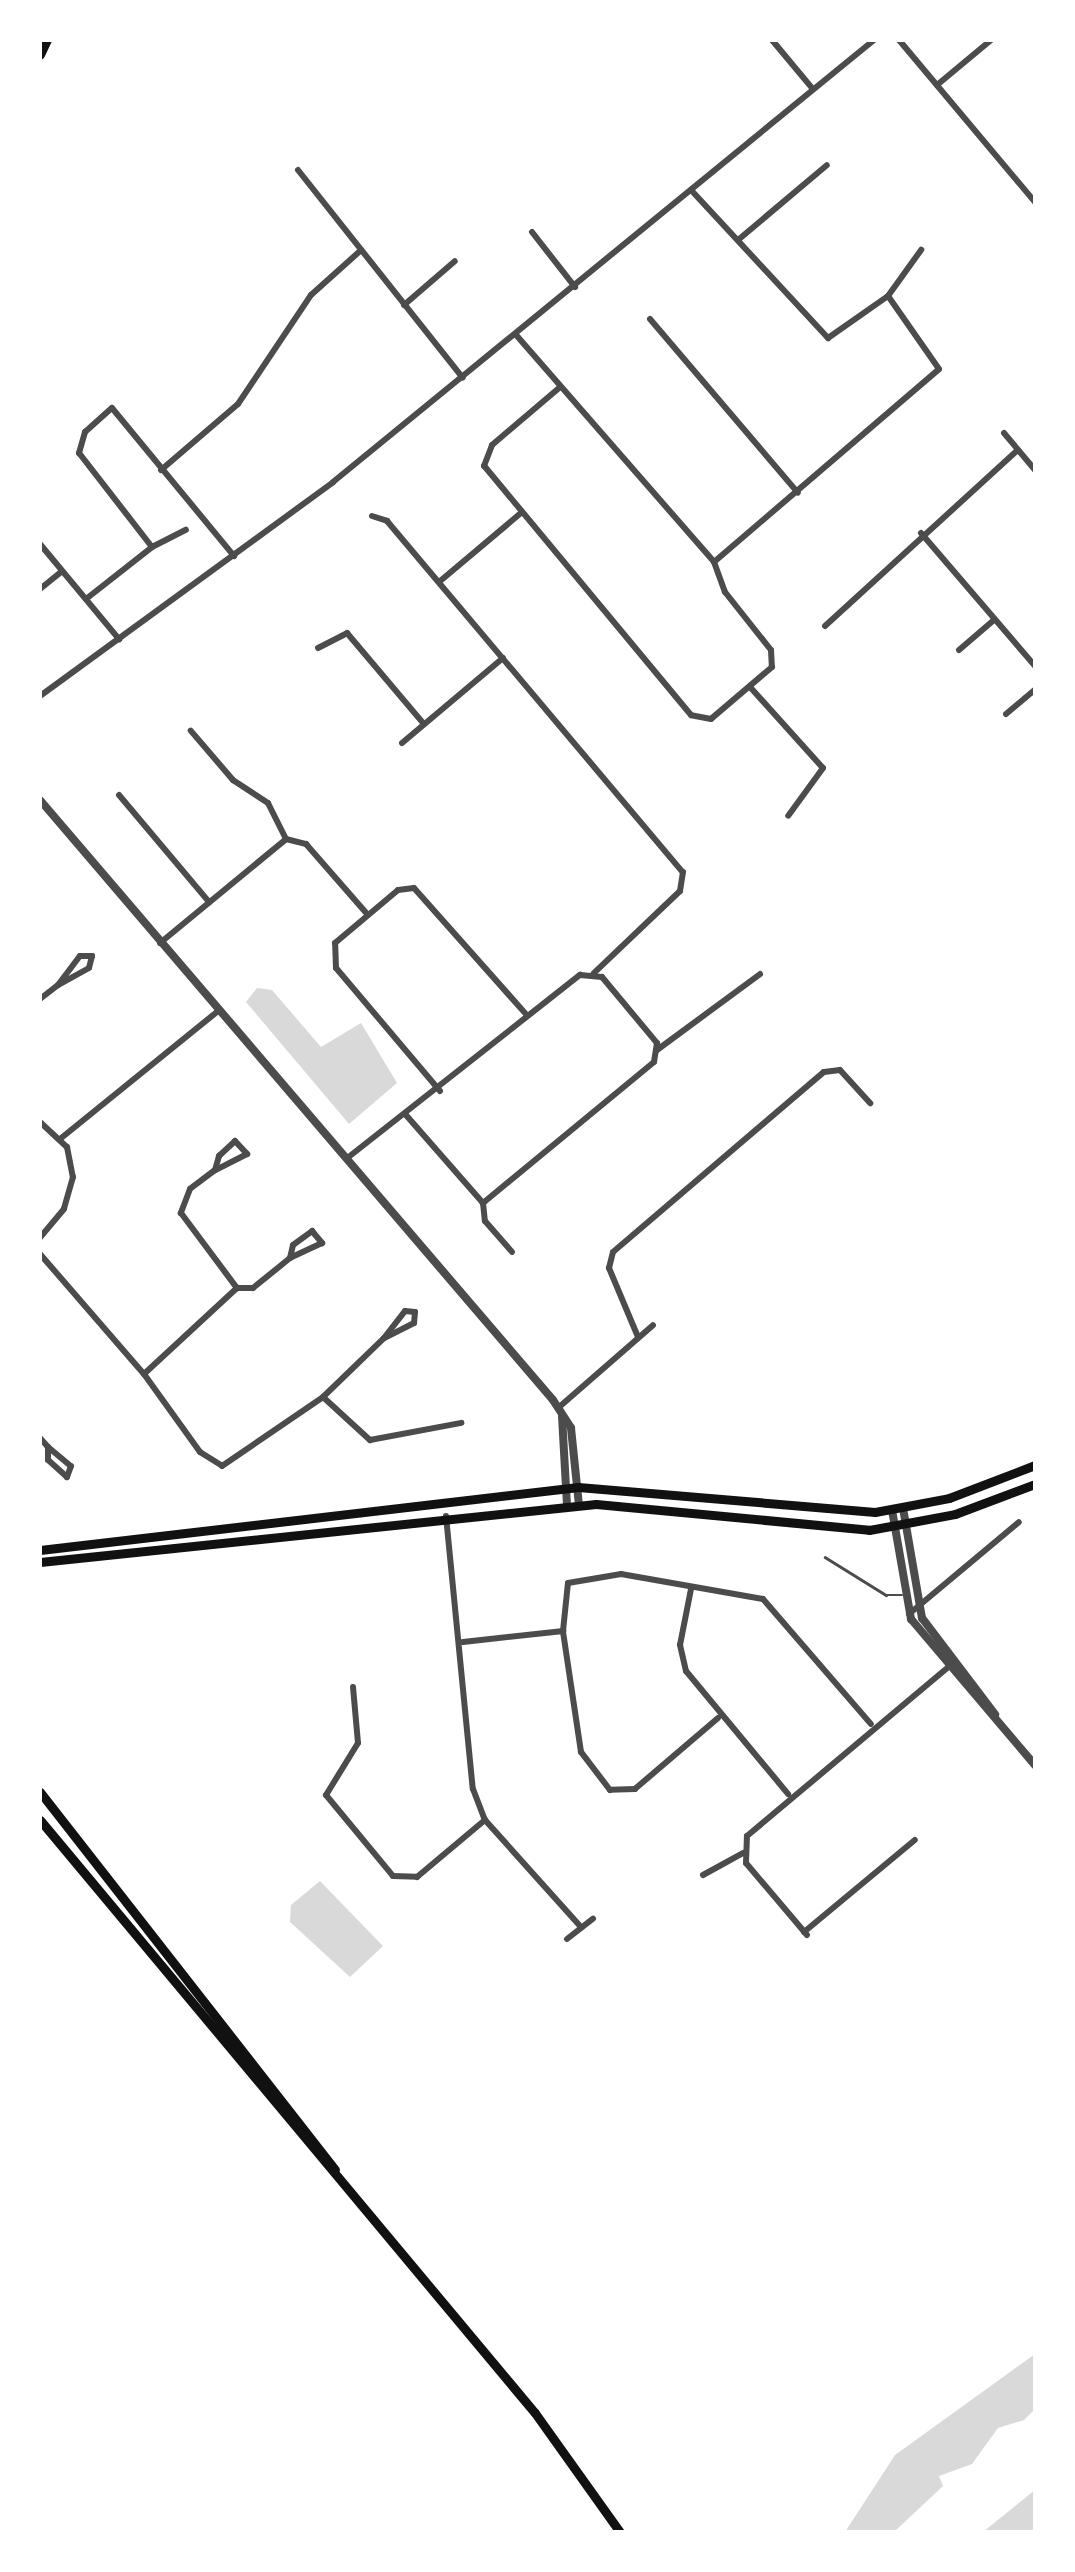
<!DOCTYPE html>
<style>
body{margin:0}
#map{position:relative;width:1075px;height:2572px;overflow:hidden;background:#fff;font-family:"DejaVu Sans",sans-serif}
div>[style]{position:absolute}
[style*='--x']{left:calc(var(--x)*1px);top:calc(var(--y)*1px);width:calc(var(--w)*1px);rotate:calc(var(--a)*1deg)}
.water>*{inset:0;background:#d9d9d9}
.service>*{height:2.5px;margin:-1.25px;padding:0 1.25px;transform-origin:1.25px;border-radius:1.25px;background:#4c4c4c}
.minor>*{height:6px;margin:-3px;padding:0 3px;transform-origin:3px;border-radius:3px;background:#4c4c4c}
.tertiary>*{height:8px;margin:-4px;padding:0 4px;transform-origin:4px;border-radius:4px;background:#4c4c4c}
.primary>*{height:9px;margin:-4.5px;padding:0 4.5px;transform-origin:4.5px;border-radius:4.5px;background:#111}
.trunk>*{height:10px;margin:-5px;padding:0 5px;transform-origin:5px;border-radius:5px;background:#111}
span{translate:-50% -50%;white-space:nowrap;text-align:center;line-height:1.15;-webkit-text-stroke:9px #fff;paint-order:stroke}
.frame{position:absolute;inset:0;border:42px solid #fff;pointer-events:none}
</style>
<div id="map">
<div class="water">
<i style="clip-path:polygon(257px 988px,272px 990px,321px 1047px,361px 1023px,397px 1083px,349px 1124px,246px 1002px)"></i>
<i style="clip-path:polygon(320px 1881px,383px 1946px,350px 1977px,290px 1922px,291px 1905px)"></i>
<i style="clip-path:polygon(1035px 2354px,1035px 2409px,1024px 2420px,998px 2428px,972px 2464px,939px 2476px,943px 2486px,894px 2532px,845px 2532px,895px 2455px)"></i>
<i style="clip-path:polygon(1035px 2490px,1035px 2532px,983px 2532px)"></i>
</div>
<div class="service">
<i style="--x:825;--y:1557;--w:72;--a:31.9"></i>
<i style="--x:886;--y:1595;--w:16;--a:0"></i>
</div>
<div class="minor">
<i style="--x:772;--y:40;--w:62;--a:50.2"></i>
<i style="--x:899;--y:40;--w:212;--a:50"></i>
<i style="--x:937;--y:85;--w:70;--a:-39.8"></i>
<i style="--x:298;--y:170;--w:265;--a:51.6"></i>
<i style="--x:691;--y:190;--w:202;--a:47.2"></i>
<i style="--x:828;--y:338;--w:73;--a:-35"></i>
<i style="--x:888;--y:296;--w:57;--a:-54.3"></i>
<i style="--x:532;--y:232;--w:70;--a:52"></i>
<i style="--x:738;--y:240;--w:116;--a:-40.1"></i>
<i style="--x:404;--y:305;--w:67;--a:-40.8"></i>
<i style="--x:650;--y:319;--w:228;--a:49.6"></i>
<i style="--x:517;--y:336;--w:300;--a:48.9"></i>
<i style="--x:714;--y:562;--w:32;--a:70"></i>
<i style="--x:725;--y:592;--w:74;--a:51.6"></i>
<i style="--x:771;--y:650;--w:17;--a:87"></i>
<i style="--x:772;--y:667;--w:80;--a:139.6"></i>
<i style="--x:711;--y:719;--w:20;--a:-169"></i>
<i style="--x:691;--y:715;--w:324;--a:-129.7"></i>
<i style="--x:484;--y:466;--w:22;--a:-69"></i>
<i style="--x:492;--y:445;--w:88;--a:-40.4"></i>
<i style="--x:1004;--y:433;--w:48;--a:50"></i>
<i style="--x:161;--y:470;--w:101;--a:-40.6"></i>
<i style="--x:238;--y:404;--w:131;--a:-56.2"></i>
<i style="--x:311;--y:295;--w:64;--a:-41.9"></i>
<i style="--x:372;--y:516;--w:16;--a:18"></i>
<i style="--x:387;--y:521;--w:459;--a:49.9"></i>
<i style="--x:683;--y:872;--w:19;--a:99"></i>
<i style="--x:680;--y:891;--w:119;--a:136.4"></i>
<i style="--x:921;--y:533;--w:175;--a:49.4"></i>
<i style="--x:40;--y:544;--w:124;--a:50.3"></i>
<i style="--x:152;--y:547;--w:38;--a:-27"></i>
<i style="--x:714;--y:562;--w:296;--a:-40.6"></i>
<i style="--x:939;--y:369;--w:89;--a:-124.9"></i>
<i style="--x:439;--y:582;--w:107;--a:-40.1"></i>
<i style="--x:40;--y:589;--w:28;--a:-39"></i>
<i style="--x:86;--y:599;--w:84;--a:-38.2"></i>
<i style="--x:152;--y:547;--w:119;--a:-127.8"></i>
<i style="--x:79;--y:453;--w:22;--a:-74"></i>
<i style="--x:85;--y:432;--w:36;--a:-42"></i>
<i style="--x:112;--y:408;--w:192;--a:50.5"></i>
<i style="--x:825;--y:626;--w:261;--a:-42.4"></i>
<i style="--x:318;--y:648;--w:33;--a:-27"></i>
<i style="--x:347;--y:633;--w:119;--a:49.8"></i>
<i style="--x:959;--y:650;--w:46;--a:-40.6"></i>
<i style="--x:750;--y:687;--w:109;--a:48"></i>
<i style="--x:823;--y:768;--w:59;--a:126.1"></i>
<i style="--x:40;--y:696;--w:363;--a:-36.1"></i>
<i style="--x:333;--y:482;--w:699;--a:-39.25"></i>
<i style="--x:1006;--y:714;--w:38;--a:-40"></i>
<i style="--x:402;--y:743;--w:132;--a:-40.1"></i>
<i style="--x:119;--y:795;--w:140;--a:49.9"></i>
<i style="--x:286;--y:839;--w:21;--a:14"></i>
<i style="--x:306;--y:844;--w:94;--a:48.9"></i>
<i style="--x:160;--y:943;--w:163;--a:-39.5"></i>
<i style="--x:286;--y:839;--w:40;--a:-116.6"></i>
<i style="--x:268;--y:803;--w:42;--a:-146.7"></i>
<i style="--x:233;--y:780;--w:65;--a:-130.6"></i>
<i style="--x:80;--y:956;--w:12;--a:0"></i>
<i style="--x:92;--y:956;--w:12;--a:104"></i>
<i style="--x:89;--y:968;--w:35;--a:151"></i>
<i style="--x:58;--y:985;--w:36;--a:-53"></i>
<i style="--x:40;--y:999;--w:23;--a:-38"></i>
<i style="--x:657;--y:1050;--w:128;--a:-36.4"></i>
<i style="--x:440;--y:1091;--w:161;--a:-130.2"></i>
<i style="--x:336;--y:968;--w:25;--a:-92"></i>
<i style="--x:335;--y:943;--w:82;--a:-40.1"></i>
<i style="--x:398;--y:890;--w:16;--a:-7"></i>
<i style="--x:414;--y:888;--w:169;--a:48.4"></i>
<i style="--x:40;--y:1122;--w:37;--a:43"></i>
<i style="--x:67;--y:1147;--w:31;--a:79"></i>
<i style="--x:73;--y:1177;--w:33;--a:106"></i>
<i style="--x:64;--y:1209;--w:38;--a:130"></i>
<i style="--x:60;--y:1139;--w:203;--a:-39"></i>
<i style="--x:235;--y:1141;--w:18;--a:47"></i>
<i style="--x:247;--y:1154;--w:36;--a:153"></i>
<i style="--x:215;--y:1170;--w:15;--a:-74"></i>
<i style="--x:219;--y:1156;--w:22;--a:-43"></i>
<i style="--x:346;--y:1159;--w:298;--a:-38.2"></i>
<i style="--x:580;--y:975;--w:22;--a:5"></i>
<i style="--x:602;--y:977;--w:86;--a:50.2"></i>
<i style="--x:657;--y:1043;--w:19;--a:99"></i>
<i style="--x:654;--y:1062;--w:222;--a:140.5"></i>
<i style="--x:483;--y:1203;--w:118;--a:-131.2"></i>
<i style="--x:215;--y:1170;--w:31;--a:143"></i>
<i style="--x:190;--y:1189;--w:26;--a:111"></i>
<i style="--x:181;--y:1213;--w:94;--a:53.3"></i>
<i style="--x:483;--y:1203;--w:18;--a:84"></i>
<i style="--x:485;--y:1221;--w:41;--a:48.9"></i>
<i style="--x:312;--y:1231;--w:16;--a:50"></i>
<i style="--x:322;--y:1243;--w:35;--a:155"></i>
<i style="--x:290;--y:1258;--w:13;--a:-77"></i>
<i style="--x:293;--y:1245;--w:24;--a:-36"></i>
<i style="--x:40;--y:1254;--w:159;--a:49.1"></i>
<i style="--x:144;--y:1374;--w:127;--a:-42.8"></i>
<i style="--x:237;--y:1288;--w:16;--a:0"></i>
<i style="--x:253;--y:1288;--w:48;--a:-39"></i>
<i style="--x:405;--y:1311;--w:10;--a:6"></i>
<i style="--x:415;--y:1312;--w:11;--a:95"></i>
<i style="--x:414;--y:1323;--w:34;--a:153"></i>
<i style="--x:384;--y:1338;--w:34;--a:-52"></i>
<i style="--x:638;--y:1337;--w:75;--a:-112.8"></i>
<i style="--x:609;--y:1268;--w:16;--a:-76"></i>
<i style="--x:613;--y:1252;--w:277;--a:-40.5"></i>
<i style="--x:824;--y:1072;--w:16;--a:-7"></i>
<i style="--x:840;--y:1070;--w:45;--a:47.7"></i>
<i style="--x:144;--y:1374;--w:96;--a:54.3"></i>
<i style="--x:200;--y:1452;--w:26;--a:32"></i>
<i style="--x:222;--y:1466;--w:122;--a:-34.3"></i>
<i style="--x:323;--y:1397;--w:85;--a:-44"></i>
<i style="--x:323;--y:1397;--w:64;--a:42.5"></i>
<i style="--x:370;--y:1440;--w:93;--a:-10.6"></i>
<i style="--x:558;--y:1408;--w:126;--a:-41.1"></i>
<i style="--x:40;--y:1438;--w:12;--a:48"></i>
<i style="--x:48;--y:1447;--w:30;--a:40"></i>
<i style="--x:71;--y:1466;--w:12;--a:110"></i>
<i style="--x:67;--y:1477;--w:25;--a:-138"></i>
<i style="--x:48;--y:1460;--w:13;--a:-90"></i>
<i style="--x:446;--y:1516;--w:274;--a:84.4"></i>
<i style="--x:473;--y:1789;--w:33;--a:69"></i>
<i style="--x:485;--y:1820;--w:144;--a:48.1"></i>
<i style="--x:691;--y:1589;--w:57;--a:101.1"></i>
<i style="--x:680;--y:1645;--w:27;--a:77"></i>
<i style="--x:686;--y:1671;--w:160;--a:50.3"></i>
<i style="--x:909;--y:1614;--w:143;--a:-39.9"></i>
<i style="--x:463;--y:1642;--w:101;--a:-6.3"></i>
<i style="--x:353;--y:1687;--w:56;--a:84.9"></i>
<i style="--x:358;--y:1743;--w:61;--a:121.6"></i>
<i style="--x:326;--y:1795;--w:105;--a:50.4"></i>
<i style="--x:393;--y:1876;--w:24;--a:2"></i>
<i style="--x:417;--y:1877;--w:89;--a:-40"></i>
<i style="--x:718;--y:1718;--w:109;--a:139.5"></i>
<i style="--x:635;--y:1789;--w:25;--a:178"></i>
<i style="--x:610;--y:1790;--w:48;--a:-127.3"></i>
<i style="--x:581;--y:1752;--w:122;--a:-98.5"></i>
<i style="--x:563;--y:1631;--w:48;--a:-84.1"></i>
<i style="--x:568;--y:1583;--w:54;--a:-9.6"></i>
<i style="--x:621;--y:1574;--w:144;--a:10"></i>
<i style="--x:763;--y:1599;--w:165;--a:49.2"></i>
<i style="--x:703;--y:1875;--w:46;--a:-28.8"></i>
<i style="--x:804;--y:1932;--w:144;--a:-39.7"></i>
<i style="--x:807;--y:1935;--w:94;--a:-130.3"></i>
<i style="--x:746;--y:1863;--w:27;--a:-88"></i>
<i style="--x:747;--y:1836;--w:266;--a:-40"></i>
<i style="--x:567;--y:1939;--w:33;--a:-38"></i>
</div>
<div class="tertiary">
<i style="--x:40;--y:800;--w:789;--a:49.47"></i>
<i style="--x:553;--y:1400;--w:33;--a:57"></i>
<i style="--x:571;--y:1428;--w:77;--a:84.1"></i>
<i style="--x:562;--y:1416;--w:89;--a:86.8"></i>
<i style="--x:903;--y:1508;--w:112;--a:80.2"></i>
<i style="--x:922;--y:1618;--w:121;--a:52.8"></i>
<i style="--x:892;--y:1510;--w:111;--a:80.1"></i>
<i style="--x:911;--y:1619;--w:192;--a:49.7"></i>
</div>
<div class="primary">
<i style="--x:40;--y:1550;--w:542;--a:-6.68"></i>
<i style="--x:578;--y:1487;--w:298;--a:4.8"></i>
<i style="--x:875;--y:1512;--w:75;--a:-10.7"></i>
<i style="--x:949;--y:1498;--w:92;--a:-21"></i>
<i style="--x:40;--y:1562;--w:559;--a:-5.96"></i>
<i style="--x:596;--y:1504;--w:274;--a:5.4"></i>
<i style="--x:869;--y:1530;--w:87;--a:-10.5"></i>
<i style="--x:955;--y:1514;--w:85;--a:-20.6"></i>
<i style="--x:40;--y:1792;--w:479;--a:52"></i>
<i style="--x:40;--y:1820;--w:772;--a:50.15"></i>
<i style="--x:535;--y:2413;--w:146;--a:54.5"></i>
</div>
<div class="trunk">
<i style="--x:40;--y:55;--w:17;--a:-65"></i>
</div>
<div class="frame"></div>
</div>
